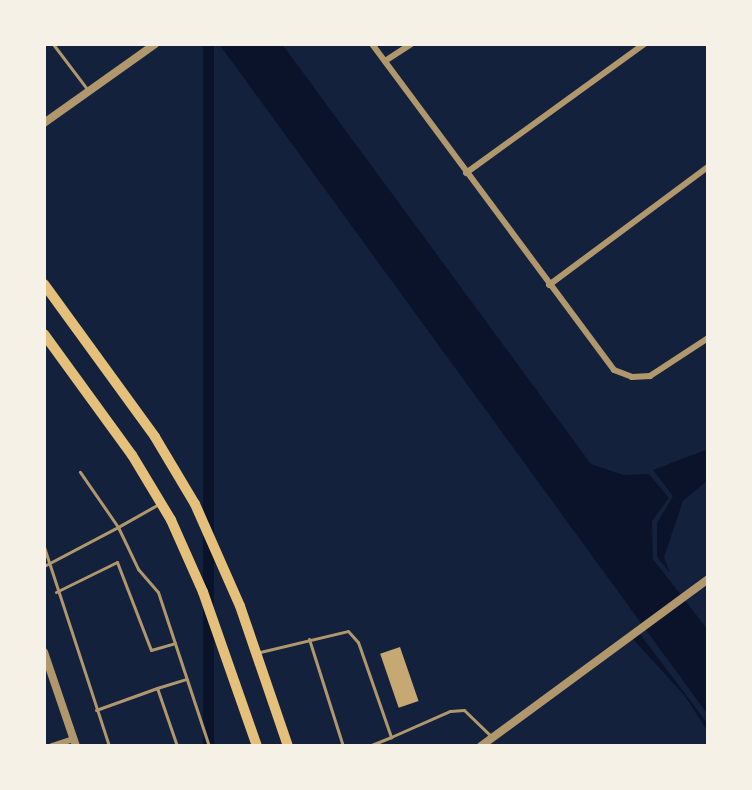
<!DOCTYPE html>
<style>
body{margin:0}
#map{position:relative;width:752px;height:790px;overflow:hidden;background:#14213d;font-family:"Public Sans",sans-serif}
div>[style]{position:absolute}
[style*='--x']{left:calc(var(--x)*1px);top:calc(var(--y)*1px);width:calc(var(--w)*1px);rotate:calc(var(--a)*1deg)}
.water>*{inset:0;background:#0b132b;transform-origin:0 0}
.building>*{inset:0;background:#c6a872;transform-origin:0 0}
.service>*{height:3px;margin:-1.5px;padding:0 1.5px;transform-origin:1.5px;border-radius:1.5px;background:#b1986c}
.minor>*{height:6px;margin:-3px;padding:0 3px;transform-origin:3px;border-radius:3px;background:#b1986c}
.tertiary>*{height:8px;margin:-4px;padding:0 4px;transform-origin:4px;border-radius:4px;background:#b1986c}
.primary>*{height:10px;margin:-5px;padding:0 5px;transform-origin:5px;border-radius:5px;background:#e5c07b}
span{translate:-50% -50%;white-space:nowrap;text-align:center;line-height:1.15;-webkit-text-stroke:6px #f6f1e7;paint-order:stroke}
.frame{position:absolute;inset:0;border:46px solid #f6f1e7;pointer-events:none}
</style>
<div id="map">
<div class="water">
<i style="left:203px;top:44px;width:11px;height:723px"></i>
<i style="clip-path:polygon(219px 44px,282px 44px,591px 464px,624px 475px,649px 474px,669px 498px,652px 521px,653px 559px,708px 630px,708px 715px)"></i>
<i style="clip-path:polygon(708px 449px,708px 480px,683px 501px,664px 557px,670px 573px,657px 557px,657px 523px,673px 496px,653px 470px)"></i>
<i style="clip-path:polygon(640px 634px,708px 724px,708px 732px,684px 695px,633px 639px)"></i>
</div>
<div class="building">
<i style="left:400px;top:647px;width:57px;height:21px;rotate:71deg"></i>
</div>
<div class="service">
<i style="--x:53;--y:44;--w:56;--a:52.9"></i>
<i style="--x:157;--y:505;--w:45;--a:150.6"></i>
<i style="--x:118;--y:527;--w:47;--a:64.5"></i>
<i style="--x:138;--y:569;--w:30;--a:49"></i>
<i style="--x:158;--y:592;--w:162;--a:71.7"></i>
<i style="--x:44;--y:547;--w:209;--a:71.9"></i>
<i style="--x:44;--y:566;--w:84;--a:-27.8"></i>
<i style="--x:118;--y:527;--w:67;--a:-124.6"></i>
<i style="--x:56;--y:592;--w:68;--a:-26.2"></i>
<i style="--x:117;--y:562;--w:94;--a:68.9"></i>
<i style="--x:151;--y:650;--w:25;--a:-16"></i>
<i style="--x:309;--y:639;--w:112;--a:72.4"></i>
<i style="--x:260;--y:652;--w:90;--a:-13.4"></i>
<i style="--x:348;--y:631;--w:15;--a:48"></i>
<i style="--x:358;--y:642;--w:101;--a:70.8"></i>
<i style="--x:391;--y:737;--w:64;--a:-23.8"></i>
<i style="--x:450;--y:711;--w:14;--a:-4"></i>
<i style="--x:464;--y:710;--w:39;--a:44"></i>
<i style="--x:96;--y:710;--w:65;--a:-19.8"></i>
<i style="--x:177;--y:746;--w:61;--a:-109"></i>
<i style="--x:157;--y:688;--w:31;--a:-17"></i>
<i style="--x:369;--y:746;--w:24;--a:-22"></i>
</div>
<div class="minor">
<i style="--x:372;--y:44;--w:406;--a:53.4"></i>
<i style="--x:614;--y:370;--w:19;--a:21"></i>
<i style="--x:632;--y:377;--w:18;--a:-3"></i>
<i style="--x:650;--y:376;--w:69;--a:-33.2"></i>
<i style="--x:385;--y:61;--w:31;--a:-33"></i>
<i style="--x:466;--y:173;--w:220;--a:-35.9"></i>
<i style="--x:549;--y:285;--w:198;--a:-36.6"></i>
<i style="--x:52;--y:746;--w:23;--a:-18"></i>
</div>
<div class="tertiary">
<i style="--x:44;--y:123;--w:136;--a:-35.4"></i>
<i style="--x:44;--y:652;--w:99;--a:71.2"></i>
<i style="--x:481;--y:746;--w:282;--a:-36.3"></i>
</div>
<div class="primary">
<i style="--x:44;--y:284;--w:189;--a:54"></i>
<i style="--x:155;--y:437;--w:78;--a:59.2"></i>
<i style="--x:195;--y:504;--w:111;--a:66.2"></i>
<i style="--x:240;--y:606;--w:148;--a:71.1"></i>
<i style="--x:44;--y:334;--w:150;--a:54"></i>
<i style="--x:132;--y:455;--w:76;--a:59"></i>
<i style="--x:171;--y:520;--w:79;--a:66"></i>
<i style="--x:203;--y:592;--w:163;--a:70.7"></i>
</div>
<div class="frame"></div>
</div>
